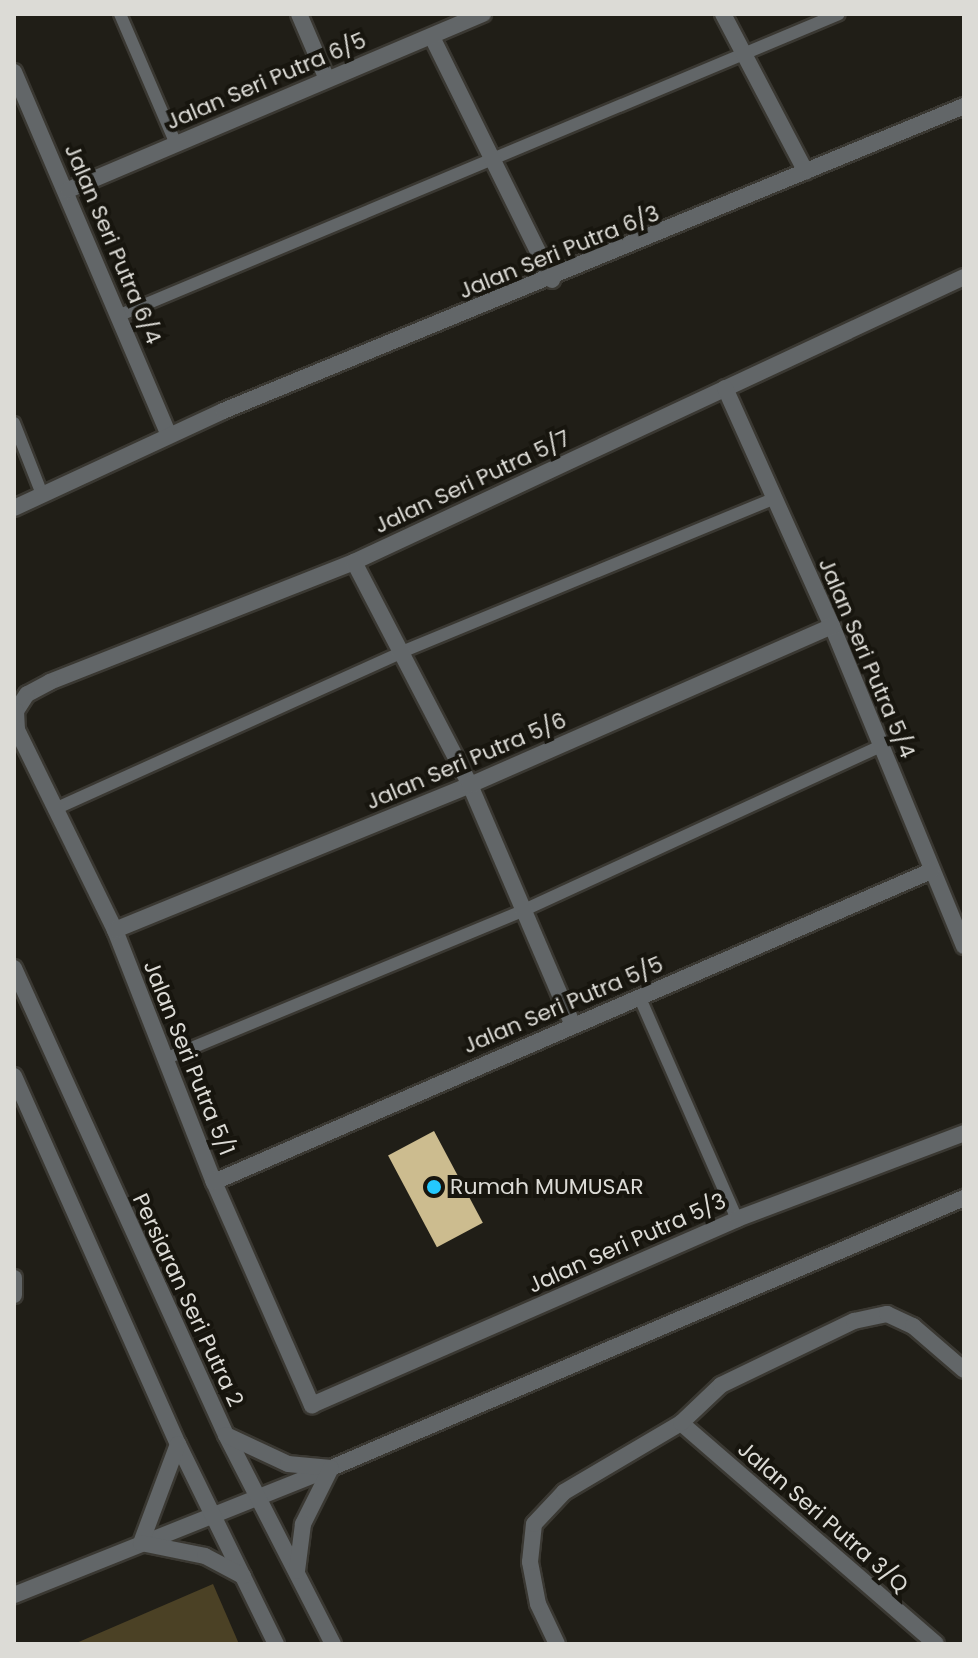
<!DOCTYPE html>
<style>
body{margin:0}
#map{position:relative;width:978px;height:1658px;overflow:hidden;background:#201e17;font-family:Poppins,sans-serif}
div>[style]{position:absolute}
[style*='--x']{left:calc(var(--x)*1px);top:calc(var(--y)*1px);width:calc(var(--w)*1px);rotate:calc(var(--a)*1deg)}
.green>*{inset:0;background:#4b4125}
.building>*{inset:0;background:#ccbc8f;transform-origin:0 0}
.roads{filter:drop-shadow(2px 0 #3a3832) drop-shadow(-2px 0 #3a3832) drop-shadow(0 2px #3a3832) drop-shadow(0 -2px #3a3832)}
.service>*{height:12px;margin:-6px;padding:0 6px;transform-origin:6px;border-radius:6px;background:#626668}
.minor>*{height:16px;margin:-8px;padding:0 8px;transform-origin:8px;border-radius:8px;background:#626668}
.tertiary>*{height:16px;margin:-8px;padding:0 8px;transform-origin:8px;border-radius:8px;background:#626668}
.dots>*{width:22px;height:22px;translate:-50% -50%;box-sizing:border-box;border:4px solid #17150e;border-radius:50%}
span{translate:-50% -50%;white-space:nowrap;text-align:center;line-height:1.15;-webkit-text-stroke:8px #17150e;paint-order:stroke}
.street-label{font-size:22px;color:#dcdbd6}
.poi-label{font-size:22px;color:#dcdbd6}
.left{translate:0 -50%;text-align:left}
.frame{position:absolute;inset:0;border:16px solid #dcdbd6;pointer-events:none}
</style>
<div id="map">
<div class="green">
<i style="clip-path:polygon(213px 1584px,239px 1644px,74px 1644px)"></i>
</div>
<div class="building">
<i style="left:434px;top:1131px;width:104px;height:52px;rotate:62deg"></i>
</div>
<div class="roads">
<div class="service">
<i style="--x:120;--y:14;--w:139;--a:66.7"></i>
<i style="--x:120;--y:315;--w:779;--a:-22.72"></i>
<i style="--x:14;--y:423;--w:76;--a:68.5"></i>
<i style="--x:57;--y:808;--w:381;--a:-24.3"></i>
<i style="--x:404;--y:651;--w:399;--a:-22.4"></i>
<i style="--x:639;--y:996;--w:244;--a:66.3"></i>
<i style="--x:165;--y:1059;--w:386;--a:-22.5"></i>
<i style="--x:522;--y:911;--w:395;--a:-24.7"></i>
</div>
<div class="minor">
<i style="--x:299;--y:14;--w:69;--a:66.8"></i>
<i style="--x:723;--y:14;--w:178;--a:62.3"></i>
<i style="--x:432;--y:37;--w:271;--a:63.7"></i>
<i style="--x:14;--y:72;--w:395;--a:66.9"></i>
<i style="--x:68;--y:190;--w:451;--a:-23"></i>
<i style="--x:964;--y:277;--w:673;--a:154.96"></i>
<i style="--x:354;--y:562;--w:327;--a:158.5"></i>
<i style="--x:50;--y:682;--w:26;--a:152"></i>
<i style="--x:27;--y:694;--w:20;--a:123"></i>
<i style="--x:16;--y:711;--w:19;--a:87"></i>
<i style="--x:17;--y:730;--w:223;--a:63.9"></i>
<i style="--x:115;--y:930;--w:271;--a:68.6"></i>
<i style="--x:214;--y:1182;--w:244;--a:66.3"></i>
<i style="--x:312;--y:1405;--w:464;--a:-23.6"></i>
<i style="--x:737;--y:1219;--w:243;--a:-20.7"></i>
<i style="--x:725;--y:388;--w:261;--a:65.8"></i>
<i style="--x:832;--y:626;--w:346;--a:67.6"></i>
<i style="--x:14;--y:508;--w:230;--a:-24.9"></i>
<i style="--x:223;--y:411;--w:801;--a:-22.37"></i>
<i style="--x:354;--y:562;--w:251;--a:62.5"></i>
<i style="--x:470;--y:785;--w:261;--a:66.8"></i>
<i style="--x:115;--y:930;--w:383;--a:-22.2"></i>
<i style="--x:470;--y:785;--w:395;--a:-23.7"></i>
<i style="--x:214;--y:1182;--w:782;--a:-23.45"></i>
<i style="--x:14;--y:1278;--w:17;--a:90"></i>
<i style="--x:681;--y:1423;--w:337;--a:40.9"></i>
<i style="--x:14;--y:1595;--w:341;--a:-21.8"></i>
<i style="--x:331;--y:1468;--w:688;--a:-23.1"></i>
<i style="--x:557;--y:1644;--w:44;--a:-115.4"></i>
<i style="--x:538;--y:1604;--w:43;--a:-100.8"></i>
<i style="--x:530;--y:1562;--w:38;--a:-84"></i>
<i style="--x:534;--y:1524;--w:44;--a:-46.8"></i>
<i style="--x:564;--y:1492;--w:136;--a:-30.5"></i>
<i style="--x:681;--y:1423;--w:55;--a:-43.5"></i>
<i style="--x:721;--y:1385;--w:148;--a:-25.7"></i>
<i style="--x:854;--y:1321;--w:34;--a:-12"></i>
<i style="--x:887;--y:1314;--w:29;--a:25"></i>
<i style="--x:913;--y:1326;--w:67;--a:40.8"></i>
</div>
<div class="tertiary">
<i style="--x:14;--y:968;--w:513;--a:65.58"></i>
<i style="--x:226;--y:1435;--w:235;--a:62.9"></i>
<i style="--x:14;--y:1076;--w:403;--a:66"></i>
<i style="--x:178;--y:1444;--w:223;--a:63.9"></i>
<i style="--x:226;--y:1435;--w:68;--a:25.1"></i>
<i style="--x:288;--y:1464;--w:43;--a:5.3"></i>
<i style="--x:331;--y:1468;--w:63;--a:116.6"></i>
<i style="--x:303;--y:1524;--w:47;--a:97.3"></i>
<i style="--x:178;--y:1444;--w:106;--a:110.5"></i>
<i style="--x:141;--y:1543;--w:65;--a:11.5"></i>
<i style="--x:205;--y:1556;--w:43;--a:27.8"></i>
</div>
</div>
<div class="dots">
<i style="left:434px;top:1187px;background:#24c9fe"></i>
</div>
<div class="street-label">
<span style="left:266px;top:81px;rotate:-23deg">Jalan Seri Putra 6/5</span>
<span style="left:113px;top:244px;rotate:67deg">Jalan Seri Putra 6/4</span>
<span style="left:559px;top:252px;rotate:-22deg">Jalan Seri Putra 6/3</span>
<span style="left:472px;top:482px;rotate:-25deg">Jalan Seri Putra 5/7</span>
<span style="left:867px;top:658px;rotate:67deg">Jalan Seri Putra 5/4</span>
<span style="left:466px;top:761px;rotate:-23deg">Jalan Seri Putra 5/6</span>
<span style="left:563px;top:1005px;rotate:-23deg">Jalan Seri Putra 5/5</span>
<span style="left:189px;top:1058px;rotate:68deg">Jalan Seri Putra 5/1</span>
<span style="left:627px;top:1243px;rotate:-24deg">Jalan Seri Putra 5/3</span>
<span style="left:188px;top:1300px;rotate:65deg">Persiaran Seri Putra 2</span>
<span style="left:823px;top:1517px;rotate:41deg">Jalan Seri Putra 3/Q</span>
</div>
<div class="poi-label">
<span class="left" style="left:450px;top:1187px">Rumah MUMUSAR</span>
</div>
<div class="frame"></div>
</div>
